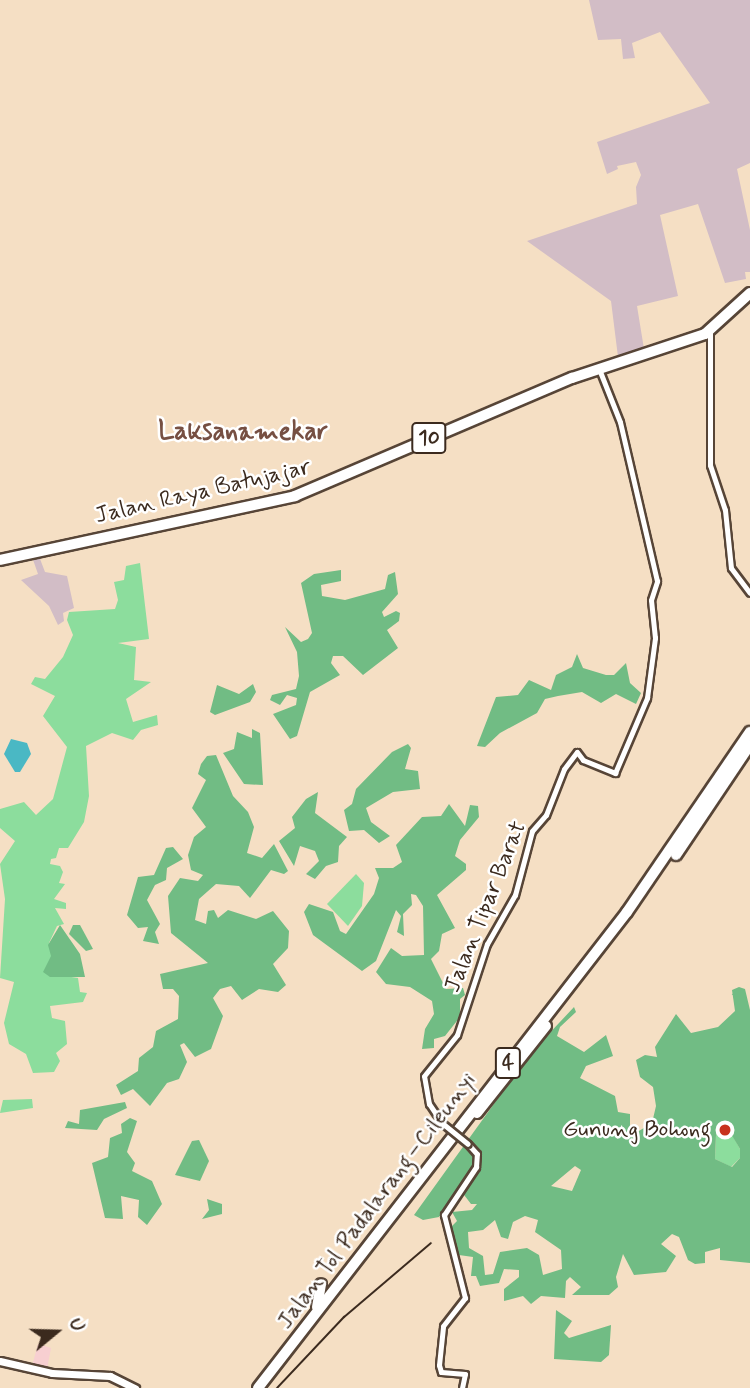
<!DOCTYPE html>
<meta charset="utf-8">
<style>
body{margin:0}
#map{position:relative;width:750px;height:1388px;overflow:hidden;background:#f5dfc4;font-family:Mynerve,sans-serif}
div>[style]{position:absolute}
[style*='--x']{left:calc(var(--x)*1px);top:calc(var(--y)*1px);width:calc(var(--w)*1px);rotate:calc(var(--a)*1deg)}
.built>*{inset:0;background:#f7cfd1}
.industrial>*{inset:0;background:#d2bdc6}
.green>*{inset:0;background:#8cdd9d}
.forest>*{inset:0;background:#71bc84}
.water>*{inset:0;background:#4ab8c4}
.roads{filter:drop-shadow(2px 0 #574537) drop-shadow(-2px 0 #574537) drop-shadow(0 2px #574537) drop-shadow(0 -2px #574537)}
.minor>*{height:5px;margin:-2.5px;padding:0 2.5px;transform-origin:2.5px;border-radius:2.5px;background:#fff}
.major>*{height:7px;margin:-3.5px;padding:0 3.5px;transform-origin:3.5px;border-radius:3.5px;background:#fff}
.highway>*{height:10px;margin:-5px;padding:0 5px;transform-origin:5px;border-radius:5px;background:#fff}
.rail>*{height:2px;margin:-1px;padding:0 1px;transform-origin:1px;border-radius:1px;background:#3b2a1e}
.bridges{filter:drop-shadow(2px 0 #574537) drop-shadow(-2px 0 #574537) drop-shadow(0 2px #574537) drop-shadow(0 -2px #574537)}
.minor-bridge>*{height:5px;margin:-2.5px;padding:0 2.5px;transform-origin:2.5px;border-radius:2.5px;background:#fff}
.dots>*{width:19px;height:19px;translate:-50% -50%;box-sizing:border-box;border:4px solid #fff;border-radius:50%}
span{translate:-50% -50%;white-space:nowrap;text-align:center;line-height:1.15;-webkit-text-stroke:5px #fff;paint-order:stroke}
.shield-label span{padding:2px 5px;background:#fff;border:2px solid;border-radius:5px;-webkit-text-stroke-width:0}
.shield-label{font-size:21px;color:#3b2a1e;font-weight:700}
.street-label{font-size:23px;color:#3b2a1e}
.poi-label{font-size:23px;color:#3b2a1e}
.right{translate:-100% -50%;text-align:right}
.quarter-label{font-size:26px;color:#764f42;font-weight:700}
.north{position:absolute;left:21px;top:1297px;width:70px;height:70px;-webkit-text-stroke:5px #fff;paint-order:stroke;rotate:71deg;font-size:19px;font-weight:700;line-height:28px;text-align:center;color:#3b2a1e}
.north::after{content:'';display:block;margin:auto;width:24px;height:32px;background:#3b2a1e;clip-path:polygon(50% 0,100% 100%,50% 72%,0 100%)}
</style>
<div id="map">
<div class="built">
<i style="clip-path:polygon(38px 1344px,51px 1348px,47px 1369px,32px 1366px)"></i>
</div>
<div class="industrial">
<i style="clip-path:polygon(589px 0,750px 0,750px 163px,737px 169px,750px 230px,750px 272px,745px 272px,746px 279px,725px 283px,698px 204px,660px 215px,678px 296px,637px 306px,644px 349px,618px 357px,611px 301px,527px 241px,637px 204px,636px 187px,641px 175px,636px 162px,617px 166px,618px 169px,607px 174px,597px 142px,710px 103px,660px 32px,632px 43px,635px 58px,623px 59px,621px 39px,598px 40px)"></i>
<i style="clip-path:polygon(37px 551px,45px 572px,67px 576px,74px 608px,63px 613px,64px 621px,58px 625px,49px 606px,21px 580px,38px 574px,31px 554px)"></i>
</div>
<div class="green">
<i style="clip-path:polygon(140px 563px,149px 639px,118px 643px,136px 647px,134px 680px,151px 682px,126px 699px,133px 722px,157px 715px,158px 725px,141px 730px,133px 740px,112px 733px,86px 746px,89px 796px,84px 822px,68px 848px,59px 848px,56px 858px,51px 859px,50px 864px,60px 866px,63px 872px,59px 883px,65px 884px,54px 899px,66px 903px,66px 909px,55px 908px,64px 924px,57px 926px,49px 943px,58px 975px,78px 978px,80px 992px,87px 993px,83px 1002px,50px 1006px,52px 1018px,65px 1021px,67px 1044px,56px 1053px,60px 1061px,54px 1072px,33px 1073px,26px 1054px,9px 1044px,4px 1023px,14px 982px,0 978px,5px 899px,0 864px,15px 841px,0 828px,0 809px,24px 802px,36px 815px,53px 799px,67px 747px,43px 716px,55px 696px,31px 684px,35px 677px,45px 679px,63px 657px,73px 635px,67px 620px,69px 612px,115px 609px,118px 600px,114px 582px,124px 580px,126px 566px)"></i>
<i style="clip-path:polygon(356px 874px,364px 883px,362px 906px,348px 926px,327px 904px)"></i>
<i style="clip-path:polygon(32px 1099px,33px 1108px,0 1113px,3px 1100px)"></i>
<i style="clip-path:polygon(728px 1127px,740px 1149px,740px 1158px,731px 1167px,715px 1159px,716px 1135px)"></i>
</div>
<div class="forest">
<i style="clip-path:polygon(341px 570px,341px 581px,321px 585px,322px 596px,345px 600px,385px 589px,388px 575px,395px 572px,398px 594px,382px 612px,384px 617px,396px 611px,400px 613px,399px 621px,387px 630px,398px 648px,363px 675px,343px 656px,333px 656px,331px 663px,340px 675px,310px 692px,297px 736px,290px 739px,273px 714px,296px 705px,297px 698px,287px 695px,280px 705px,270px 700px,272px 695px,296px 689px,299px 676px,297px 652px,285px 627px,301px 642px,308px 639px,312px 633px,301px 583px,314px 574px)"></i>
<i style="clip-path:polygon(577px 654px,583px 668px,606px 675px,614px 675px,626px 663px,630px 683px,641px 693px,636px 704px,616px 694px,601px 703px,582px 692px,558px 696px,545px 699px,537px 713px,500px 733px,485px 747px,477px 746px,496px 697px,518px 695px,529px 680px,551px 690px,556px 675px,572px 667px)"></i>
<i style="clip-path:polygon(217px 685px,239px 694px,253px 684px,256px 692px,250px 702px,215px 715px,210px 712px)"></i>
<i style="clip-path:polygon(252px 729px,260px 733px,263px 785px,244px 784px,223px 753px,234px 749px,237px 732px,252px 738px)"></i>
<i style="clip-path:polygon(408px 744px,411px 748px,405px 769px,418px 771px,420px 789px,393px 792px,366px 808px,371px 822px,390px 836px,379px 843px,364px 830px,349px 831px,344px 810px,352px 804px,356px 789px,392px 752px)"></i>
<i style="clip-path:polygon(216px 755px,233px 796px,248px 812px,254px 827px,247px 853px,262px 858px,274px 844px,288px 871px,284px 874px,271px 870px,250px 898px,239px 886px,216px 884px,199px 899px,195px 920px,206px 924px,208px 911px,214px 910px,218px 918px,228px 910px,256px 919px,273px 911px,289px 931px,288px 948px,273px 964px,286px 985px,278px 992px,259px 989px,242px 1000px,231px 986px,220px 989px,213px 998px,223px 1016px,211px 1049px,195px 1057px,184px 1043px,180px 1045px,187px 1062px,179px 1079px,167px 1083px,150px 1106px,133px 1089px,121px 1095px,116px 1085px,138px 1071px,139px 1058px,153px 1047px,156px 1031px,178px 1019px,179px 996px,173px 989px,163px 989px,160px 974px,208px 963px,171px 933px,168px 896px,180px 878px,198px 881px,203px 875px,191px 870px,188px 855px,194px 837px,206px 827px,192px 808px,206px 780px,198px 774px,201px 764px,207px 756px)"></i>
<i style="clip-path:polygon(318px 792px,315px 813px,347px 837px,339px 846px,338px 862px,326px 866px,315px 879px,306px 874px,319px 861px,315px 851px,300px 846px,294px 866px,279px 841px,295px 828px,292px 817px,306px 799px)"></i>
<i style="clip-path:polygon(449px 804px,465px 826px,470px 805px,478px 806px,479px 817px,460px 840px,455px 856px,466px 864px,466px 870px,437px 895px,455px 928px,442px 934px,439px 951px,431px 959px,446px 989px,463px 988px,465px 995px,460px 999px,460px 1017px,445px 1036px,434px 1039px,434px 1048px,422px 1049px,425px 1029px,434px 1014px,432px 1001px,410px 987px,386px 984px,376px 972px,391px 948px,402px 956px,424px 955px,423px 906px,416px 895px,411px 894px,412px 905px,403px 914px,404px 936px,397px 932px,401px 916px,396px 910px,376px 961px,362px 971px,313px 935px,304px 912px,309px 904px,333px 912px,340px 931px,346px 934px,374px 894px,379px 878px,375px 868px,393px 868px,402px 862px,396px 845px,422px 817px,441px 816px)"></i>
<i style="clip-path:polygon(173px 847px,183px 859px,167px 868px,166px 880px,155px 885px,147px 900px,160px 924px,155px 932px,159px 944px,143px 941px,148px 927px,138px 928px,127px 915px,138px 877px,154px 875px,166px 848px)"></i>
<i style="clip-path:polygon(60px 925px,80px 954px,85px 977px,50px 977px,43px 972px,51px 956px,48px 945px)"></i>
<i style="clip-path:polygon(73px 925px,80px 925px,93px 949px,86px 951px,69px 934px)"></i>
<i style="clip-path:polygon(evenodd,739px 987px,745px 989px,750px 1010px,750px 1263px,720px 1260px,720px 1248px,705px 1252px,705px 1263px,695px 1264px,688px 1260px,679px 1237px,672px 1234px,661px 1244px,676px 1256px,666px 1272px,634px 1275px,623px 1254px,616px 1277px,618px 1287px,609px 1295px,572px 1295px,581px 1287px,570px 1277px,566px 1281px,565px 1298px,541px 1296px,531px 1304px,523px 1296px,504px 1301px,504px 1289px,519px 1277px,519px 1270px,504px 1269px,499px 1283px,480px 1286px,476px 1276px,471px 1276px,473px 1257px,459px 1255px,450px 1228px,457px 1221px,452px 1212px,472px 1210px,477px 1204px,471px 1204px,458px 1187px,439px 1217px,423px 1220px,414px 1215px,529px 1055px,574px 1007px,576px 1012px,560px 1027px,557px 1036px,584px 1052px,606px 1035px,613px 1056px,586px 1066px,580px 1078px,615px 1096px,618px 1112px,630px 1114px,630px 1131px,634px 1134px,652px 1123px,656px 1106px,653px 1087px,640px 1077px,636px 1060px,645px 1055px,657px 1057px,655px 1047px,676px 1014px,691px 1033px,718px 1027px,735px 1011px,732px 990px,739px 987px,727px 1127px,740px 1149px,740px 1158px,732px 1167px,715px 1159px,716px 1135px,727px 1127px,739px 987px,575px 1166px,581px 1170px,572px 1191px,551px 1186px,575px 1166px,739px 987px,525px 1216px,538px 1220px,535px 1232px,561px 1250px,562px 1269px,543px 1275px,539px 1255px,527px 1248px,500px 1252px,493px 1274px,485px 1275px,483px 1256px,469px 1248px,468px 1232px,483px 1230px,495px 1220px,501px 1237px,508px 1239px,513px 1222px,525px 1216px)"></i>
<i style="clip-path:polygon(125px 1102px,127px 1108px,104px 1119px,97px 1130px,65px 1128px,68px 1121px,79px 1124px,80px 1110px)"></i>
<i style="clip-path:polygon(130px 1118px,137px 1121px,127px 1152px,135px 1163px,132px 1171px,152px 1181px,162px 1204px,147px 1225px,138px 1217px,139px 1200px,121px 1196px,123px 1219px,105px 1218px,92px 1163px,108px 1157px,110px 1138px,122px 1133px,121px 1124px)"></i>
<i style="clip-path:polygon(199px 1140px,209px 1161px,200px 1181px,175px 1175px,192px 1141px)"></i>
<i style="clip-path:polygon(207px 1199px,222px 1204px,222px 1214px,202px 1219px,209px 1210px)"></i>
<i style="clip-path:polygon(556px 1310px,572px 1321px,564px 1333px,569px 1338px,611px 1325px,609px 1355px,601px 1362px,554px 1359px)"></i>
</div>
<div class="water">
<i style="clip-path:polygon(11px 739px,27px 743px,31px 754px,20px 772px,15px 772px,4px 754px)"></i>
</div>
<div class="roads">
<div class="minor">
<i style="--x:710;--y:331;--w:134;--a:90"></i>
<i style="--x:710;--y:465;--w:47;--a:71.6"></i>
<i style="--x:725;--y:510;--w:58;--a:84.1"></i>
<i style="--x:731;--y:568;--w:31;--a:53"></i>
<i style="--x:442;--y:1123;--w:23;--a:-124"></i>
<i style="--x:429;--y:1104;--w:28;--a:-100"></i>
<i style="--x:424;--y:1076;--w:53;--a:-51.2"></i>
<i style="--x:457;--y:1035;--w:96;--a:-71.8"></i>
<i style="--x:487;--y:944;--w:56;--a:-60.3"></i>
<i style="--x:515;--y:895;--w:66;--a:-75.1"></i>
<i style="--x:532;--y:831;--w:21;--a:-49"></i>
<i style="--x:546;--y:815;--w:49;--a:-68.6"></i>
<i style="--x:564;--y:769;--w:21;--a:-53"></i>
<i style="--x:577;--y:752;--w:10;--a:53"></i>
<i style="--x:583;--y:760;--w:35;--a:22"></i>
<i style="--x:615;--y:773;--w:82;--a:-66.9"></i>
<i style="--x:647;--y:698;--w:61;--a:-82.4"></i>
<i style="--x:655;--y:638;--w:38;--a:-96"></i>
<i style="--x:651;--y:600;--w:20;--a:-72"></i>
<i style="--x:657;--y:581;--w:163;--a:-103.1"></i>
<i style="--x:620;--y:422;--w:57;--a:-111.6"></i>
<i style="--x:462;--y:1388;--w:14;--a:-78"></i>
<i style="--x:465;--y:1374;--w:24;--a:-175"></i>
<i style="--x:441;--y:1372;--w:7;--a:-106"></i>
<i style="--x:439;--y:1365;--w:39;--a:-84"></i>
<i style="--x:443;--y:1326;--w:36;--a:-52"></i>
<i style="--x:465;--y:1298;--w:86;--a:-104.2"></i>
<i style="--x:444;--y:1215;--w:58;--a:-56.3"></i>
<i style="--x:476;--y:1167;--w:13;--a:-86"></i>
<i style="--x:477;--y:1154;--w:13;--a:-132"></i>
</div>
<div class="major">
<i style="--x:0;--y:1361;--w:53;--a:13"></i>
<i style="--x:52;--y:1373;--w:58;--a:3"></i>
<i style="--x:110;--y:1376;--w:28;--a:26"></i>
</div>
<div class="highway">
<i style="--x:0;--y:560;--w:302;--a:-12.2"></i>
<i style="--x:295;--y:496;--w:301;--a:-23.1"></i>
<i style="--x:572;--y:378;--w:140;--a:-18.3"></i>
<i style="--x:705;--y:334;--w:61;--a:-42.3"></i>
<i style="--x:676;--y:855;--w:133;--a:-56.1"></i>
<i style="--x:477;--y:1113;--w:111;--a:-51.6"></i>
<i style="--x:317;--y:1307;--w:23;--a:-80"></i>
<i style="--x:258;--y:1388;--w:602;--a:-52.22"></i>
<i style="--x:627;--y:912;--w:218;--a:-55.7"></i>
</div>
</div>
<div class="rail">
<i style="--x:277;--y:1388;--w:98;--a:-46.7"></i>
<i style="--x:344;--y:1317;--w:114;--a:-40.4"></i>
</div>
<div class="bridges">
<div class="minor-bridge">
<i style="--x:442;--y:1123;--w:33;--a:39"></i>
</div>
</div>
<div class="dots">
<i style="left:725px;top:1130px;background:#c8321e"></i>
</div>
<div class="shield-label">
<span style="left:429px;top:438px">10</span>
<span style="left:508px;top:1063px">4</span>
</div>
<div class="street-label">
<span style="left:203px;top:492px;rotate:-13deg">Jalan Raya Batujajar</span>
<span style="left:486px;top:907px;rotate:-68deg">Jalan Tipar Barat</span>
<span style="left:377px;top:1201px;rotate:-53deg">Jalan Tol Padalarang–Cileunyi</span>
</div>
<div class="poi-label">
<span class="right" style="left:711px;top:1130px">Gunung Bohong</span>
</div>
<div class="quarter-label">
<span style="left:243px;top:433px">Laksanamekar</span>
</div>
<div class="north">U</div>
</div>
